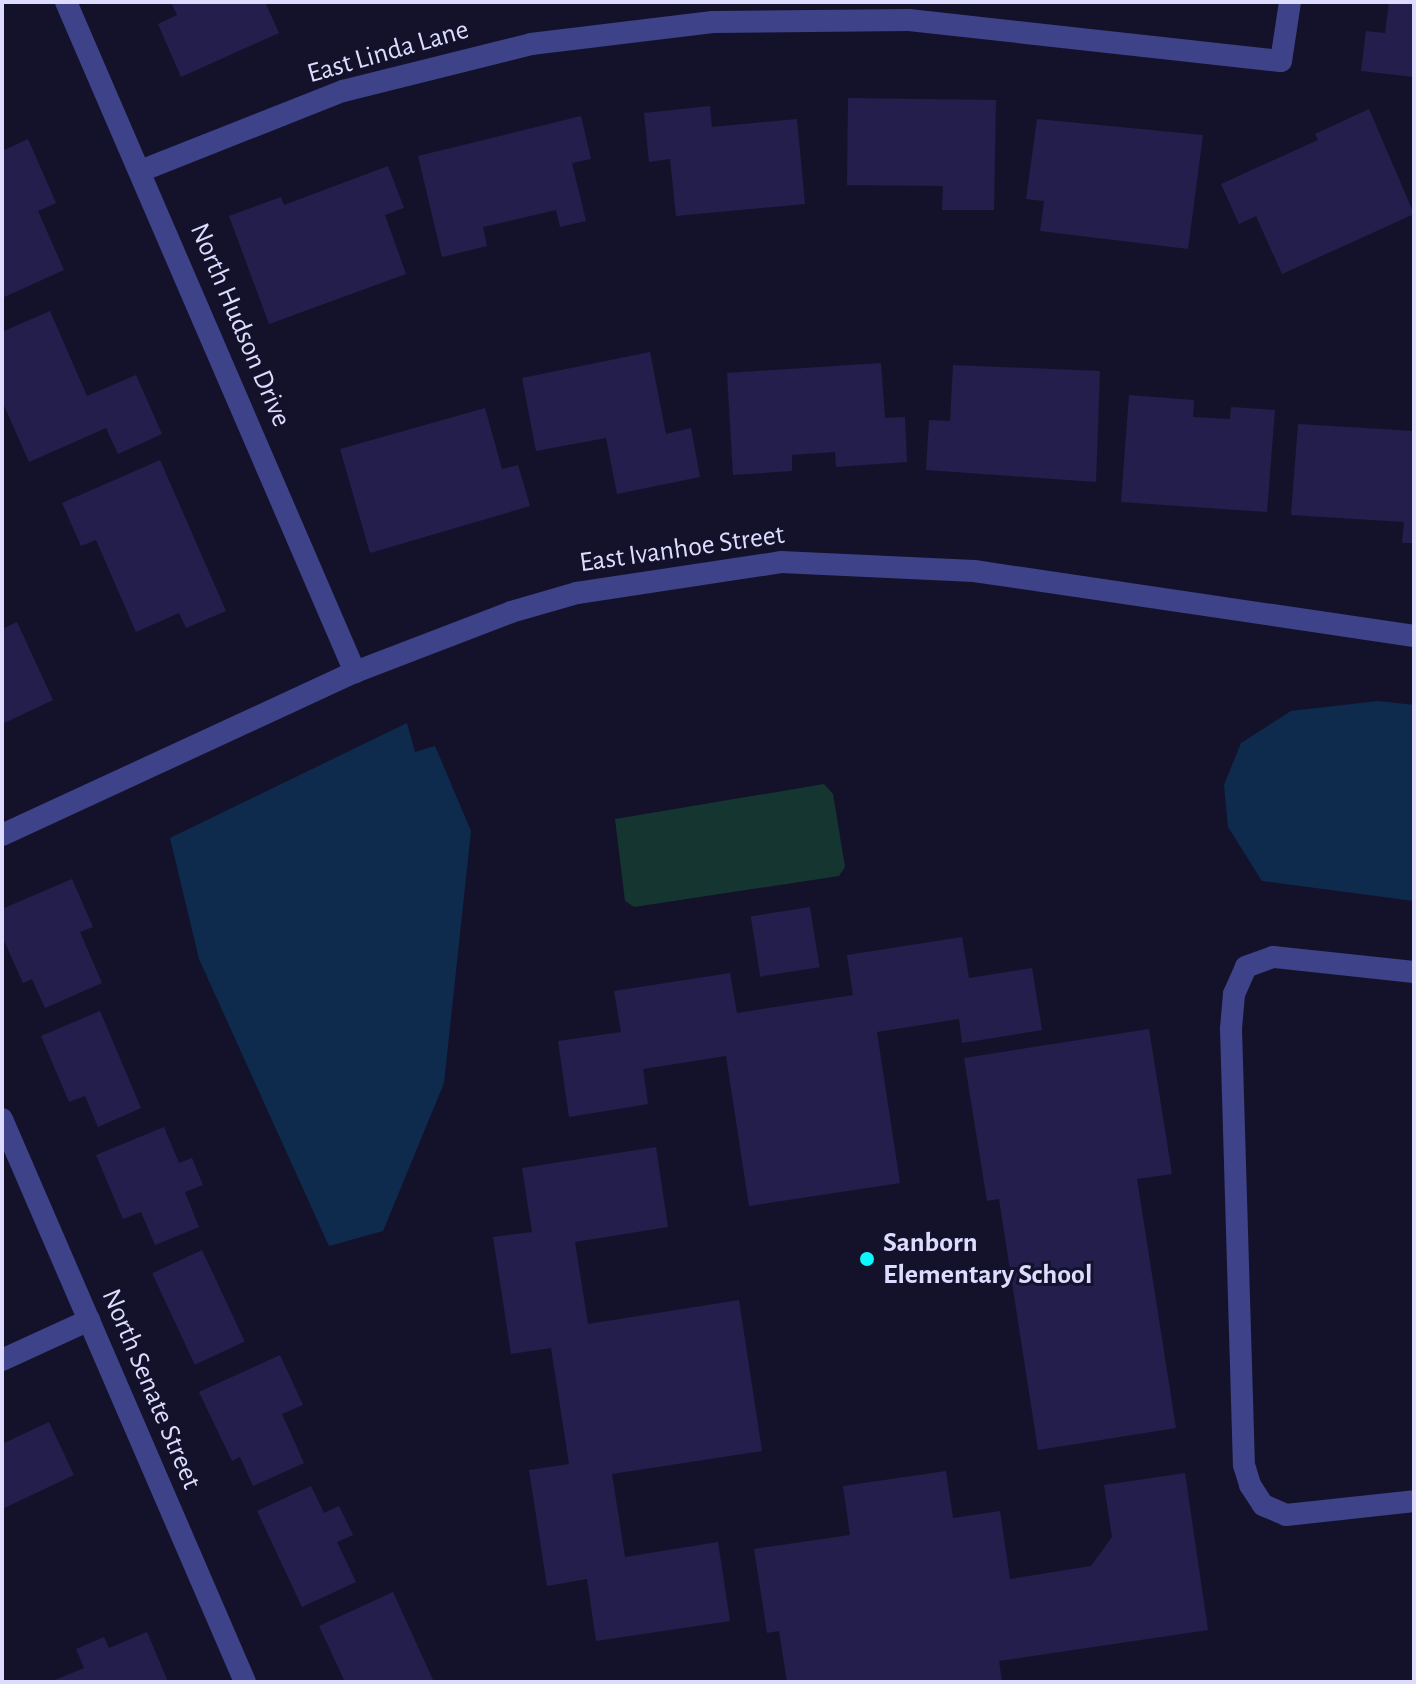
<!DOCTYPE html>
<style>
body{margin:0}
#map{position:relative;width:1416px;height:1684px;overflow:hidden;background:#14122b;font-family:"Alegreya Sans",sans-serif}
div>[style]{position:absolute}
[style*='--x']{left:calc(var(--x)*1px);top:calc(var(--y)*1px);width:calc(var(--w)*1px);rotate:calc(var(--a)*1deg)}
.green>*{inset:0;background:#153531}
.water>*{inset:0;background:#0e2b4d}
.building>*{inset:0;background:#231e4b;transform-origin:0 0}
.service>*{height:22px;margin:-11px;padding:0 11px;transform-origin:11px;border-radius:11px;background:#3e4289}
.minor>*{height:22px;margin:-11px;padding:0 11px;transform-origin:11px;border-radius:11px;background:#3e4289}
.dots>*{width:22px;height:22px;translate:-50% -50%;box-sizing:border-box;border:4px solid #14122b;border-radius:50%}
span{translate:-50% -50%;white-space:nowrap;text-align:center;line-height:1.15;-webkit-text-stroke:6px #14122b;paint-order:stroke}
.street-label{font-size:28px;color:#dddcfe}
.poi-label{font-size:28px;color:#dddcfe;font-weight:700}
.left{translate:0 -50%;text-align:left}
.frame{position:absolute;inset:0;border:4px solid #dddcfe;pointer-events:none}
</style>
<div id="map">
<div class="green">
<i style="clip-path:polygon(824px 784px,833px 794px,845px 867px,839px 876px,634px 907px,625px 901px,615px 819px)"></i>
</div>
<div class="water">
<i style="clip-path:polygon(1378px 701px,1414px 705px,1414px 901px,1262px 881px,1228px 827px,1224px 785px,1241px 743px,1291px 711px)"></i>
<i style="clip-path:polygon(407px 723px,415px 752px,435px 746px,471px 831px,444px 1083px,383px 1231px,329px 1246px,199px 959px,170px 838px)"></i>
</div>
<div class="building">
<i style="clip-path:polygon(171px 2px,265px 2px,279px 33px,181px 77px,158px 24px,177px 15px)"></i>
<i style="clip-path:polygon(1389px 2px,1414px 2px,1414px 77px,1361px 71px,1366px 31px,1385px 33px)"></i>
<i style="clip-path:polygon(848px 98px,996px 100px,994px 210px,942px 210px,943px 186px,847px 185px)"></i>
<i style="clip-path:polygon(710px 106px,712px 127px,797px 119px,805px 204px,676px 216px,670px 159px,649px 162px,644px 113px)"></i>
<i style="clip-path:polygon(1369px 109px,1414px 214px,1282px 274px,1256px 216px,1239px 224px,1221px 184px,1318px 140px,1315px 134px)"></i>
<i style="clip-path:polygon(581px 116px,591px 159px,572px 163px,586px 221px,560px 227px,556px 210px,483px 227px,487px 246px,442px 257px,418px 156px)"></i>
<i style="clip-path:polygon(1037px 119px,1203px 135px,1188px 249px,1040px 231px,1044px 201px,1026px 199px)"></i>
<i style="clip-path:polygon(28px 139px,56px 203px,38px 211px,64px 270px,2px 298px,2px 151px)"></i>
<i style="clip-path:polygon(388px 166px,404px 208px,385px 215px,406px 274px,269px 324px,229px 216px,281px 197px,284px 205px)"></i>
<i style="clip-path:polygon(50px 311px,87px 396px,136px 375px,162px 434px,118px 454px,106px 428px,29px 462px,2px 401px,2px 332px)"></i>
<i style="clip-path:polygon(650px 352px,666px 434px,691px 428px,700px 477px,617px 494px,606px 438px,536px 451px,522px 378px)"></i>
<i style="clip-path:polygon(881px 363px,885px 418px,905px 417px,907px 462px,836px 467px,835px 452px,792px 455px,792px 471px,733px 475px,727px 373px)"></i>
<i style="clip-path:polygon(953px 365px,1100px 371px,1096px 482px,926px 470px,929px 420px,950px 421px)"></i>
<i style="clip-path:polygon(1129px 395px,1194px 400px,1193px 417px,1230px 419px,1231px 407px,1275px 410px,1267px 512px,1121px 502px)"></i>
<i style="clip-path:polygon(485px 408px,502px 469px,518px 465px,530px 506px,370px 553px,340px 449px)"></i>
<i style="clip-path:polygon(1298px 424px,1414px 431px,1414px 543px,1402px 543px,1404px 522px,1291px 515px)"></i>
<i style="clip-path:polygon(160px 460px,226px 611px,186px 628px,179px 613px,136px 632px,96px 540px,81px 546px,62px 503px)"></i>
<i style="clip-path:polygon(17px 622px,53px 700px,2px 724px,2px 629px)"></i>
<i style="clip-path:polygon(72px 879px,93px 927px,80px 932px,102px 983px,45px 1008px,32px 979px,23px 983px,2px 936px,2px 909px)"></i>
<i style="left:810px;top:907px;width:61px;height:60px;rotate:81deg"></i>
<i style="clip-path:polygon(962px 937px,969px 978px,1032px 968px,1042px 1030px,962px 1043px,959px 1019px,877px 1032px,900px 1183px,749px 1206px,726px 1056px,643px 1069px,648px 1104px,569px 1117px,558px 1041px,621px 1032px,614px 991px,730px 973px,737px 1013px,853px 995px,847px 955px)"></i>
<i style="clip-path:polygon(100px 1011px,141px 1108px,98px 1127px,85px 1096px,69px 1102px,41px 1036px)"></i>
<i style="clip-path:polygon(1149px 1029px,1172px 1174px,1137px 1179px,1176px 1428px,1038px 1450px,999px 1199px,987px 1201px,964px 1058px)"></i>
<i style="clip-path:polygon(164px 1127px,179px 1163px,192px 1158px,203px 1185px,185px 1192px,199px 1227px,155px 1245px,141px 1212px,123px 1219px,96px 1155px)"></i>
<i style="clip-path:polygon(656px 1147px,668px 1227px,575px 1242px,588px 1324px,739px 1300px,762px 1451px,612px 1474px,625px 1557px,718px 1542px,730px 1621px,596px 1641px,587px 1579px,547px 1586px,529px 1470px,569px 1464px,551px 1348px,511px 1354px,493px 1237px,532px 1232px,522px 1168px)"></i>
<i style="left:202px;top:1250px;width:101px;height:55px;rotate:65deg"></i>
<i style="clip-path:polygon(280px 1355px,303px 1405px,282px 1414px,304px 1463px,253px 1486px,240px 1457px,232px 1461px,199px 1392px)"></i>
<i style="clip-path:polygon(49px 1422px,74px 1475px,2px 1509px,2px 1444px)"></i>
<i style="clip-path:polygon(946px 1471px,953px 1518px,1000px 1511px,1010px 1579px,1091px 1566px,1112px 1537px,1104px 1485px,1185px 1473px,1208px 1630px,999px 1661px,1002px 1682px,787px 1682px,779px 1631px,767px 1633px,754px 1549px,850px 1535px,843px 1486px)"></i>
<i style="clip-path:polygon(311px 1486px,324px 1513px,339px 1506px,353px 1535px,337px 1542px,356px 1582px,302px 1607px,257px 1511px)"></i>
<i style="clip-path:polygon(393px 1592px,434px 1682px,345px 1682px,319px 1626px)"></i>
<i style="clip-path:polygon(147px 1632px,168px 1682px,50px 1682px,84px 1668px,76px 1649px,104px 1637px,109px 1648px)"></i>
</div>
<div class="service">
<i style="--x:1414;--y:972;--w:142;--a:-173.9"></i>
<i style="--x:1273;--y:957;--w:29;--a:160"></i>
<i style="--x:1246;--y:967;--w:30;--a:114"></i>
<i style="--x:1234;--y:994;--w:35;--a:95"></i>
<i style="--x:1231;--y:1029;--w:436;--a:88.3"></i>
<i style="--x:1244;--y:1465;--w:21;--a:73"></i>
<i style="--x:1250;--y:1485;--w:24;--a:57"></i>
<i style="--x:1263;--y:1505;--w:25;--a:23"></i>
<i style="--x:1286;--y:1515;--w:129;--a:-6.2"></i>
</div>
<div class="minor">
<i style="--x:66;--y:2;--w:730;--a:66.67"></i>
<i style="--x:143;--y:170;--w:215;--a:-21.6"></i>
<i style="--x:343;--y:91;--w:194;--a:-14"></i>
<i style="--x:531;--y:44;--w:183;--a:-6.9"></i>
<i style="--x:713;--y:22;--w:196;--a:-0.6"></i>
<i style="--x:909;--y:20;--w:374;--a:6.3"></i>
<i style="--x:1281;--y:61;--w:60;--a:-81.3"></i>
<i style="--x:2;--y:835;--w:389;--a:-24.8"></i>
<i style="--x:355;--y:672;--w:167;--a:-21"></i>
<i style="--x:511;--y:612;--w:69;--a:-16.1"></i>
<i style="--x:577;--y:593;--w:206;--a:-8.6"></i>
<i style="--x:781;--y:562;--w:193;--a:2.7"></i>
<i style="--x:974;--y:571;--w:445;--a:8.4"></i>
<i style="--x:2;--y:1119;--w:613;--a:66.65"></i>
<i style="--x:2;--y:1360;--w:96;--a:-24.7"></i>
</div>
<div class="dots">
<i style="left:867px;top:1259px;background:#0cf8fa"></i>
</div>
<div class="street-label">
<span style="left:388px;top:52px;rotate:-16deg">East Linda Lane</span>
<span style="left:240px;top:325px;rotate:67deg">North Hudson Drive</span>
<span style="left:682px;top:549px;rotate:-8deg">East Ivanhoe Street</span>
<span style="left:151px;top:1389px;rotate:67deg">North Senate Street</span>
</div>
<div class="poi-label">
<span class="left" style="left:883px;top:1259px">Sanborn<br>Elementary School</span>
</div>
<div class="frame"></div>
</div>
